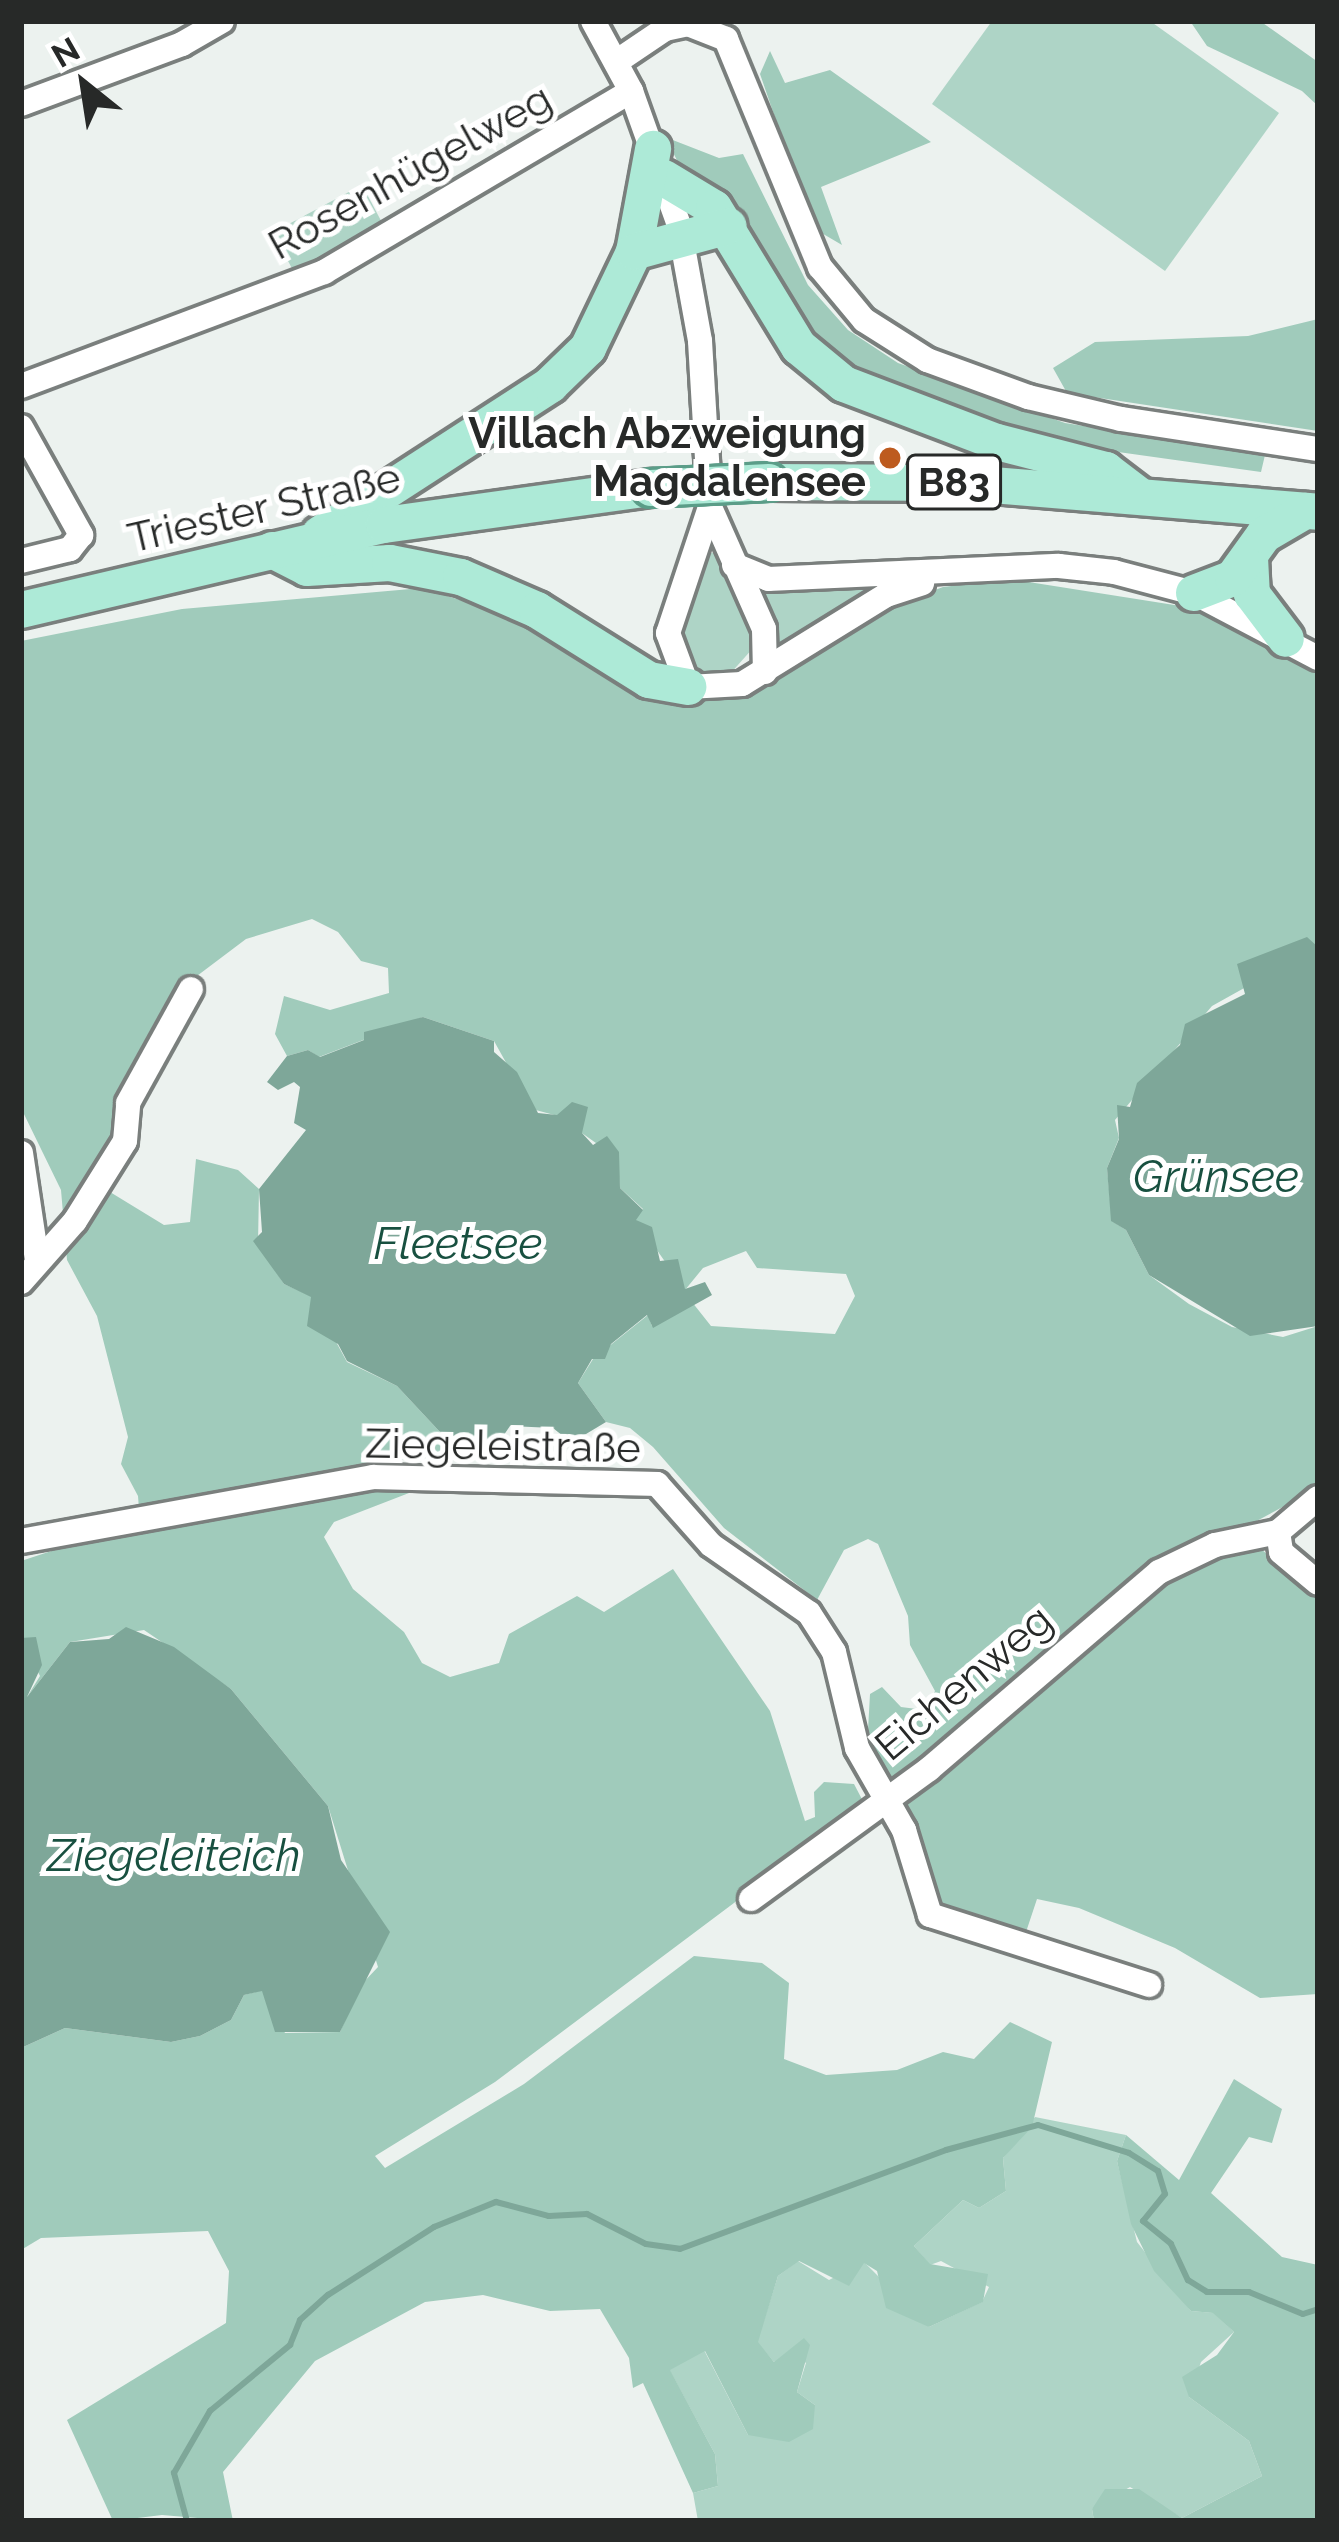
<!DOCTYPE html>
<meta charset="utf-8">
<style>
body{margin:0}
#map{position:relative;width:1339px;height:2542px;overflow:hidden;background:#ecf2ef;font-family:Raleway,sans-serif}
div>[style]{position:absolute}
[style*='--x']{left:calc(var(--x)*1px);top:calc(var(--y)*1px);width:calc(var(--w)*1px);rotate:calc(var(--a)*1deg)}
.green>*{inset:0;background:#aed4c6;transform-origin:0 0}
.forest>*{inset:0;background:#a0cbbb}
.water>*{inset:0;background:#7ea799}
.stream>*{height:6px;margin:-3px;padding:0 3px;transform-origin:3px;border-radius:3px;background:#7ea799}
.roads{filter:drop-shadow(3px 0 #7a7f7d) drop-shadow(-3px 0 #7a7f7d) drop-shadow(0 3px #7a7f7d) drop-shadow(0 -3px #7a7f7d)}
.minor>*{height:24px;margin:-12px;padding:0 12px;transform-origin:12px;border-radius:12px;background:#fff}
.primary>*{height:36px;margin:-18px;padding:0 18px;transform-origin:18px;border-radius:18px;background:#adead7}
.bridges{filter:drop-shadow(3px 0 #5b9d88) drop-shadow(-3px 0 #5b9d88) drop-shadow(0 3px #5b9d88) drop-shadow(0 -3px #5b9d88)}
.primary-bridge>*{height:36px;margin:-18px;padding:0 18px;transform-origin:18px;border-radius:18px;background:#adead7}
.dots>*{width:33px;height:33px;translate:-50% -50%;box-sizing:border-box;border:6px solid #fff;border-radius:50%}
span{translate:-50% -50%;white-space:nowrap;text-align:center;line-height:1.15;-webkit-text-stroke:10px #fff;paint-order:stroke}
.shield-label span{padding:3px 9px;background:#fff;border:3px solid;border-radius:9px;-webkit-text-stroke-width:0}
.shield-label{font-size:39px;color:#272928;font-weight:700}
.street-label{font-size:42px;color:#272928}
.poi-label{font-size:42px;color:#272928;font-weight:700}
.right{translate:-100% -50%;text-align:right}
.water-label{font-size:45px;color:#185040;font-style:italic}
.frame{position:absolute;inset:0;border:24px solid #272928;pointer-events:none}
.north{position:absolute;left:24px;top:24px;width:120px;height:120px;-webkit-text-stroke:9px #fff;paint-order:stroke;rotate:330deg;font-size:33px;font-weight:700;line-height:48px;text-align:center;color:#272928}
.north::after{content:'';display:block;margin:auto;width:42px;height:54px;background:#272928;clip-path:polygon(50% 0,100% 100%,50% 72%,0 100%)}
</style>
<div id="map">
<div class="green">
<i style="clip-path:polygon(992px 21px,1150px 21px,1279px 113px,1165px 271px,932px 104px)"></i>
<i style="left:362px;top:185px;width:44px;height:101px;rotate:62deg"></i>
<i style="clip-path:polygon(715px 552px,751px 614px,754px 647px,729px 675px,693px 671px,676px 640px,705px 555px)"></i>
<i style="clip-path:polygon(883px 584px,777px 649px,759px 588px,761px 587px)"></i>
<i style="clip-path:polygon(1035px 2117px,1126px 2135px,1117px 2161px,1137px 2242px,1191px 2311px,1214px 2313px,1234px 2332px,1201px 2362px,1189px 2397px,1249px 2441px,1262px 2476px,1182px 2518px,1130px 2487px,1092px 2509px,1094px 2521px,698px 2521px,693px 2493px,718px 2486px,715px 2454px,669px 2369px,704px 2350px,748px 2435px,815px 2405px,797px 2392px,806px 2363px,795px 2353px,774px 2362px,757px 2342px,778px 2276px,798px 2261px,829px 2280px,864px 2262px,929px 2327px,982px 2302px,989px 2287px,941px 2261px,930px 2265px,914px 2246px,963px 2200px,979px 2208px,1006px 2191px,1003px 2158px)"></i>
</div>
<div class="forest">
<i style="clip-path:polygon(1190px 21px,1260px 21px,1318px 62px,1318px 106px,1302px 91px,1207px 46px)"></i>
<i style="clip-path:polygon(770px 51px,785px 83px,830px 70px,931px 142px,821px 187px,842px 245px,813px 228px,760px 74px)"></i>
<i style="clip-path:polygon(665px 137px,719px 158px,743px 154px,808px 285px,848px 330px,898px 363px,1065px 423px,1265px 455px,1261px 472px,1061px 444px,858px 375px,814px 344px,735px 207px,681px 168px)"></i>
<i style="clip-path:polygon(1318px 319px,1318px 431px,1067px 393px,1053px 368px,1095px 342px,1248px 336px)"></i>
<i style="clip-path:polygon(1009px 579px,1187px 607px,1242px 626px,1318px 674px,1318px 947px,1212px 1006px,1115px 1120px,1119px 1138px,1107px 1168px,1112px 1221px,1126px 1230px,1149px 1275px,1189px 1304px,1232px 1327px,1283px 1337px,1318px 1326px,1318px 1488px,1240px 1530px,1318px 1600px,1318px 1994px,1260px 1998px,1175px 1948px,1079px 1908px,1037px 1899px,1023px 1941px,937px 1908px,868px 1730px,870px 1694px,882px 1687px,901px 1707px,925px 1710px,935px 1691px,910px 1645px,908px 1616px,878px 1544px,868px 1539px,844px 1550px,817px 1600px,724px 1528px,653px 1447px,630px 1428px,606px 1422px,578px 1383px,593px 1359px,648px 1315px,652px 1326px,692px 1302px,711px 1326px,835px 1334px,855px 1296px,846px 1274px,757px 1268px,746px 1251px,703px 1268px,685px 1290px,635px 1219px,643px 1209px,620px 1188px,617px 1158px,558px 1116px,532px 1109px,494px 1041px,423px 1017px,319px 1057px,308px 1050px,287px 1056px,275px 1034px,284px 996px,330px 1010px,389px 993px,388px 968px,361px 961px,338px 932px,312px 919px,246px 939px,181px 988px,92px 1181px,164px 1225px,190px 1222px,196px 1159px,238px 1170px,259px 1189px,258px 1244px,284px 1284px,311px 1296px,347px 1362px,397px 1386px,454px 1447px,446px 1463px,391px 1459px,409px 1493px,334px 1522px,324px 1537px,353px 1589px,404px 1632px,422px 1663px,450px 1677px,499px 1663px,509px 1634px,577px 1596px,604px 1612px,673px 1569px,770px 1711px,805px 1821px,815px 1817px,814px 1792px,824px 1782px,854px 1784px,865px 1805px,495px 2082px,375px 2156px,385px 2168px,524px 2084px,694px 1956px,762px 1963px,789px 1983px,784px 2059px,826px 2075px,897px 2070px,943px 2052px,974px 2059px,1010px 2022px,1052px 2042px,1032px 2127px,1003px 2158px,1006px 2191px,979px 2208px,963px 2200px,914px 2246px,930px 2264px,988px 2274px,983px 2302px,929px 2327px,886px 2308px,877px 2271px,864px 2263px,849px 2286px,799px 2261px,778px 2276px,758px 2342px,774px 2362px,804px 2338px,810px 2345px,797px 2392px,815px 2405px,813px 2429px,789px 2442px,748px 2435px,705px 2351px,670px 2370px,715px 2454px,718px 2486px,693px 2493px,643px 2383px,633px 2388px,629px 2358px,600px 2309px,550px 2311px,483px 2295px,425px 2302px,315px 2361px,223px 2472px,233px 2521px,162px 2515px,113px 2521px,67px 2420px,226px 2323px,229px 2271px,208px 2231px,41px 2238px,21px 2250px,21px 2048px,65px 2028px,171px 2042px,200px 2036px,231px 2020px,244px 1995px,263px 1990px,285px 2033px,340px 2032px,360px 1986px,378px 1967px,328px 1806px,231px 1689px,144px 1630px,70px 1642px,27px 1697px,40px 1676px,21px 1638px,21px 1561px,97px 1536px,141px 1535px,138px 1496px,121px 1464px,128px 1437px,97px 1316px,67px 1260px,61px 1190px,21px 1108px,21px 641px,182px 609px,422px 588px,520px 619px,639px 685px,769px 679px,885px 609px,943px 587px)"></i>
<i style="clip-path:polygon(1234px 2079px,1282px 2109px,1272px 2143px,1249px 2137px,1211px 2193px,1282px 2257px,1318px 2265px,1318px 2521px,1094px 2521px,1092px 2509px,1105px 2489px,1139px 2489px,1182px 2518px,1262px 2476px,1249px 2441px,1189px 2397px,1182px 2377px,1217px 2355px,1234px 2332px,1213px 2313px,1191px 2311px,1154px 2271px,1131px 2224px,1117px 2161px,1126px 2135px,1179px 2180px)"></i>
</div>
<div class="water">
<i style="clip-path:polygon(1307px 937px,1318px 947px,1318px 1326px,1250px 1336px,1149px 1275px,1126px 1230px,1111px 1221px,1107px 1168px,1119px 1139px,1117px 1105px,1130px 1107px,1137px 1083px,1180px 1045px,1185px 1024px,1245px 994px,1237px 964px)"></i>
<i style="clip-path:polygon(423px 1017px,494px 1041px,494px 1052px,517px 1072px,538px 1113px,557px 1115px,572px 1102px,588px 1107px,582px 1133px,593px 1145px,607px 1136px,619px 1152px,620px 1188px,643px 1210px,636px 1220px,652px 1227px,660px 1261px,678px 1259px,685px 1289px,705px 1282px,712px 1295px,653px 1328px,647px 1315px,611px 1344px,605px 1359px,592px 1359px,578px 1383px,606px 1422px,586px 1434px,568px 1440px,553px 1428px,510px 1426px,497px 1445px,454px 1447px,397px 1386px,347px 1361px,338px 1344px,307px 1326px,311px 1297px,284px 1284px,253px 1241px,262px 1232px,259px 1189px,306px 1130px,294px 1123px,300px 1087px,294px 1082px,278px 1090px,267px 1082px,287px 1056px,308px 1050px,320px 1057px,364px 1040px,364px 1032px)"></i>
<i style="clip-path:polygon(126px 1627px,174px 1647px,231px 1689px,328px 1806px,341px 1860px,390px 1932px,340px 2032px,275px 2032px,262px 1991px,244px 1995px,231px 2020px,200px 2036px,171px 2042px,65px 2028px,21px 2048px,21px 1638px,36px 1637px,42px 1665px,27px 1697px,70px 1642px,109px 1639px)"></i>
</div>
<div class="stream">
<i style="--x:187;--y:2521;--w:50;--a:-105.2"></i>
<i style="--x:174;--y:2473;--w:72;--a:-59.9"></i>
<i style="--x:210;--y:2411;--w:104;--a:-39.5"></i>
<i style="--x:290;--y:2345;--w:27;--a:-68"></i>
<i style="--x:300;--y:2320;--w:38;--a:-42"></i>
<i style="--x:328;--y:2295;--w:126;--a:-32.7"></i>
<i style="--x:434;--y:2227;--w:67;--a:-22"></i>
<i style="--x:496;--y:2202;--w:55;--a:14.8"></i>
<i style="--x:549;--y:2216;--w:38;--a:-3"></i>
<i style="--x:587;--y:2214;--w:66;--a:27"></i>
<i style="--x:646;--y:2244;--w:34;--a:8"></i>
<i style="--x:680;--y:2249;--w:284;--a:-20.4"></i>
<i style="--x:946;--y:2150;--w:95;--a:-15.2"></i>
<i style="--x:1038;--y:2125;--w:95;--a:17.1"></i>
<i style="--x:1129;--y:2153;--w:34;--a:32"></i>
<i style="--x:1158;--y:2171;--w:24;--a:73"></i>
<i style="--x:1165;--y:2194;--w:35;--a:129"></i>
<i style="--x:1143;--y:2221;--w:36;--a:39"></i>
<i style="--x:1171;--y:2244;--w:40;--a:65"></i>
<i style="--x:1188;--y:2280;--w:22;--a:32"></i>
<i style="--x:1207;--y:2292;--w:42;--a:0"></i>
<i style="--x:1249;--y:2292;--w:58;--a:22.2"></i>
<i style="--x:1303;--y:2314;--w:16;--a:-18"></i>
</div>
<div class="roads">
<div class="minor">
<i style="--x:593;--y:21;--w:80;--a:61.5"></i>
<i style="--x:631;--y:91;--w:142;--a:70.3"></i>
<i style="--x:679;--y:225;--w:118;--a:79.7"></i>
<i style="--x:700;--y:341;--w:166;--a:86.6"></i>
<i style="--x:710;--y:507;--w:133;--a:66.1"></i>
<i style="--x:764;--y:629;--w:43;--a:88.7"></i>
<i style="--x:616;--y:62;--w:59;--a:-34"></i>
<i style="--x:665;--y:29;--w:24;--a:-12"></i>
<i style="--x:688;--y:24;--w:41;--a:21.5"></i>
<i style="--x:726;--y:39;--w:247;--a:67.6"></i>
<i style="--x:820;--y:267;--w:69;--a:50.3"></i>
<i style="--x:864;--y:320;--w:75;--a:32.4"></i>
<i style="--x:927;--y:360;--w:108;--a:20.1"></i>
<i style="--x:1028;--y:397;--w:96;--a:13.3"></i>
<i style="--x:1121;--y:419;--w:199;--a:8.7"></i>
<i style="--x:21;--y:104;--w:172;--a:-20.4"></i>
<i style="--x:182;--y:44;--w:46;--a:-29.9"></i>
<i style="--x:21;--y:386;--w:324;--a:-20.6"></i>
<i style="--x:324;--y:272;--w:356;--a:-30.5"></i>
<i style="--x:21;--y:427;--w:124;--a:60.9"></i>
<i style="--x:81;--y:535;--w:18;--a:128"></i>
<i style="--x:70;--y:549;--w:50;--a:166.2"></i>
<i style="--x:710;--y:507;--w:133;--a:108.4"></i>
<i style="--x:668;--y:633;--w:58;--a:69.7"></i>
<i style="--x:688;--y:687;--w:54;--a:-3.2"></i>
<i style="--x:742;--y:684;--w:169;--a:-31.7"></i>
<i style="--x:886;--y:595;--w:38;--a:-18"></i>
<i style="--x:734;--y:565;--w:37;--a:22"></i>
<i style="--x:768;--y:579;--w:291;--a:-2.6"></i>
<i style="--x:1059;--y:566;--w:55;--a:6.2"></i>
<i style="--x:1114;--y:572;--w:83;--a:14.7"></i>
<i style="--x:1194;--y:593;--w:140;--a:27.7"></i>
<i style="--x:21;--y:1153;--w:108;--a:81.5"></i>
<i style="--x:21;--y:1282;--w:81;--a:-48.5"></i>
<i style="--x:75;--y:1221;--w:94;--a:-58"></i>
<i style="--x:125;--y:1141;--w:38;--a:-85"></i>
<i style="--x:128;--y:1103;--w:130;--a:-61.1"></i>
<i style="--x:1318;--y:1498;--w:52;--a:139.6"></i>
<i style="--x:1278;--y:1532;--w:20;--a:81"></i>
<i style="--x:1281;--y:1552;--w:48;--a:40"></i>
<i style="--x:21;--y:1541;--w:358;--a:-10.3"></i>
<i style="--x:373;--y:1477;--w:284;--a:1.4"></i>
<i style="--x:657;--y:1484;--w:81;--a:48.5"></i>
<i style="--x:711;--y:1545;--w:119;--a:34.8"></i>
<i style="--x:809;--y:1613;--w:46;--a:57.3"></i>
<i style="--x:834;--y:1652;--w:99;--a:76.5"></i>
<i style="--x:857;--y:1748;--w:95;--a:60.2"></i>
<i style="--x:904;--y:1830;--w:89;--a:73"></i>
<i style="--x:930;--y:1915;--w:230;--a:17.7"></i>
<i style="--x:751;--y:1899;--w:220;--a:-36.1"></i>
<i style="--x:929;--y:1769;--w:303;--a:-40.6"></i>
<i style="--x:1159;--y:1572;--w:62;--a:-25.7"></i>
<i style="--x:1215;--y:1545;--w:64;--a:-11.7"></i>
</div>
<div class="primary">
<i style="--x:664;--y:178;--w:58;--a:31"></i>
<i style="--x:714;--y:208;--w:163;--a:58.6"></i>
<i style="--x:799;--y:347;--w:58;--a:39.4"></i>
<i style="--x:844;--y:384;--w:164;--a:20.8"></i>
<i style="--x:997;--y:442;--w:113;--a:14.4"></i>
<i style="--x:1106;--y:470;--w:43;--a:37.4"></i>
<i style="--x:634;--y:252;--w:105;--a:-79.5"></i>
<i style="--x:769;--y:482;--w:199;--a:0.3"></i>
<i style="--x:968;--y:483;--w:351;--a:4.7"></i>
<i style="--x:320;--y:534;--w:274;--a:-32.9"></i>
<i style="--x:550;--y:385;--w:53;--a:-44.2"></i>
<i style="--x:588;--y:348;--w:106;--a:-64.4"></i>
<i style="--x:634;--y:252;--w:98;--a:-15.3"></i>
<i style="--x:272;--y:550;--w:39;--a:27"></i>
<i style="--x:307;--y:568;--w:83;--a:-3.4"></i>
<i style="--x:390;--y:563;--w:72;--a:11.2"></i>
<i style="--x:461;--y:577;--w:83;--a:23.5"></i>
<i style="--x:537;--y:610;--w:132;--a:32"></i>
<i style="--x:649;--y:680;--w:40;--a:10"></i>
<i style="--x:1250;--y:558;--w:36;--a:87"></i>
<i style="--x:1252;--y:594;--w:56;--a:52.9"></i>
<i style="--x:1194;--y:593;--w:42;--a:-21"></i>
<i style="--x:1233;--y:578;--w:53;--a:-54.2"></i>
<i style="--x:1264;--y:535;--w:48;--a:-30.3"></i>
<i style="--x:21;--y:610;--w:373;--a:-13.2"></i>
<i style="--x:384;--y:525;--w:270;--a:-7.9"></i>
</div>
</div>
<div class="bridges">
<div class="primary-bridge">
<i style="--x:651;--y:488;--w:118;--a:-2.9"></i>
</div>
</div>
<div class="dots">
<i style="left:890px;top:458px;background:#bd5b1f"></i>
</div>
<div class="shield-label">
<span style="left:954px;top:482px">B83</span>
</div>
<div class="street-label">
<span style="left:410px;top:172px;rotate:-29deg">Rosenhügelweg</span>
<span style="left:264px;top:508px;rotate:-13deg">Triester Straße</span>
<span style="left:503px;top:1446px;rotate:1deg">Ziegeleistraße</span>
<span style="left:964px;top:1683px;rotate:-40deg">Eichenweg</span>
</div>
<div class="poi-label">
<span class="right" style="left:866px;top:458px">Villach Abzweigung<br>Magdalensee</span>
</div>
<div class="water-label">
<span style="left:1216px;top:1177px">Grünsee</span>
<span style="left:458px;top:1244px">Fleetsee</span>
<span style="left:174px;top:1856px">Ziegeleiteich</span>
</div>
<div class="frame"></div>
<div class="north">N</div>
</div>
